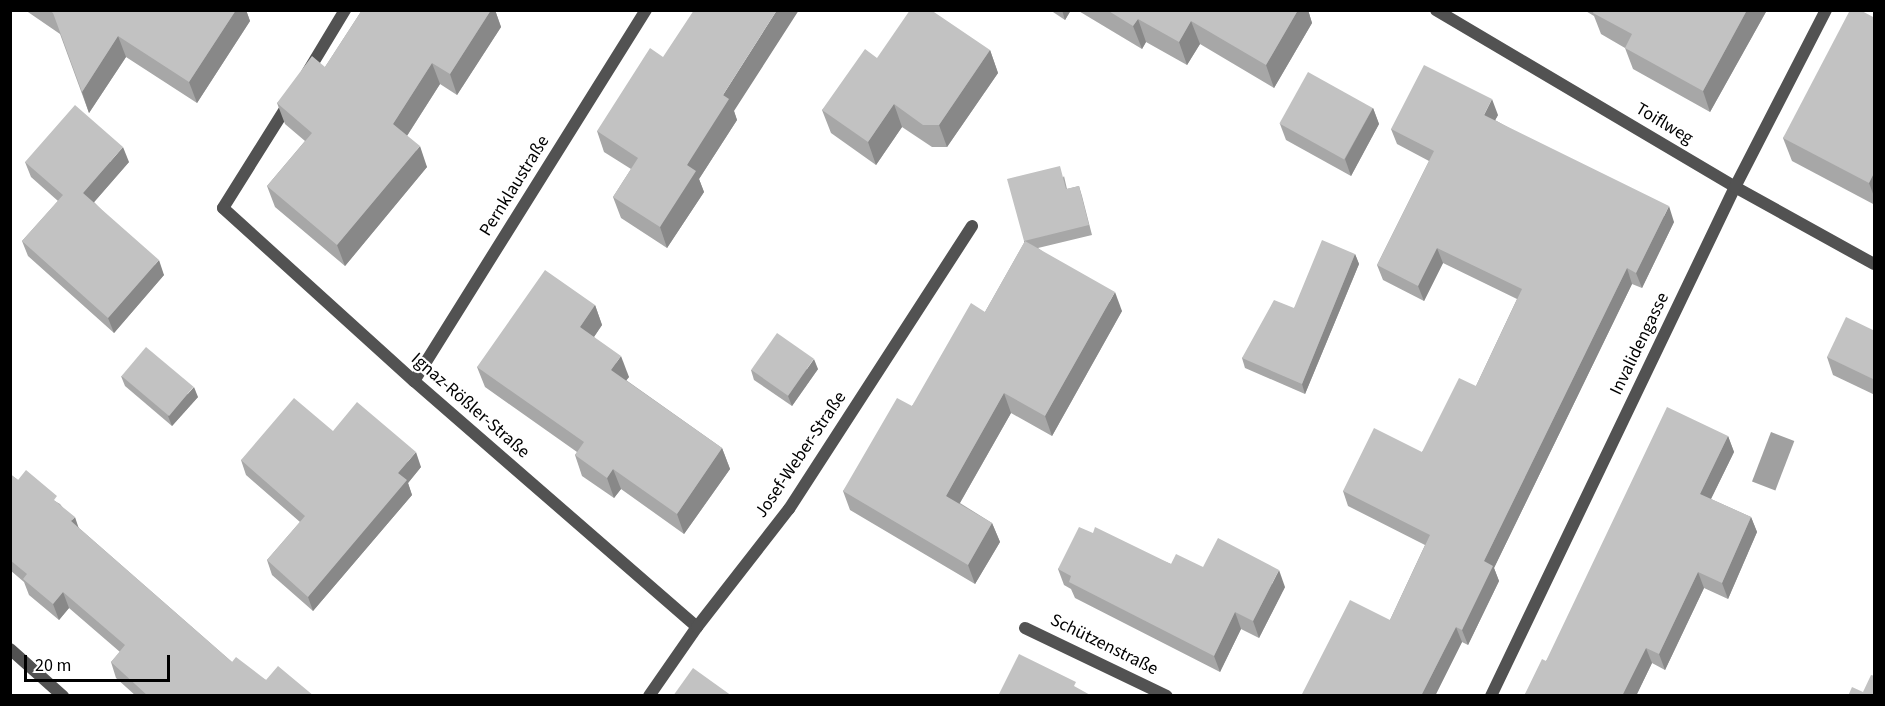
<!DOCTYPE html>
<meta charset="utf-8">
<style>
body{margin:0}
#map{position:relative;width:1885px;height:706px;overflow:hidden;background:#fff;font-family:"Source Sans 3",sans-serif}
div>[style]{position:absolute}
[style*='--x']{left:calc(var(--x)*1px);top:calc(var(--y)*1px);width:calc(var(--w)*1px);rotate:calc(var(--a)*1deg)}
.water>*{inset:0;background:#a0a0a0;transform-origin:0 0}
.service>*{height:12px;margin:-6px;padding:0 6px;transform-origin:6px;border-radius:6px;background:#525252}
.minor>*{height:12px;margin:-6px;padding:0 6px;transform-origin:6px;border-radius:6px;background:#525252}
.wall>*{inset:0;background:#a7a7a7}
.shaded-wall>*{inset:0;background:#888}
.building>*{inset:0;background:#c2c2c2;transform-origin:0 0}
span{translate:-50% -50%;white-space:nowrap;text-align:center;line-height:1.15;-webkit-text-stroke:4.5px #fff;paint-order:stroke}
.street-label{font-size:18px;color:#000}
.frame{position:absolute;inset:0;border:12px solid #000;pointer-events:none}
.scale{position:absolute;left:24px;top:655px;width:146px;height:27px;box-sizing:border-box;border:3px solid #000;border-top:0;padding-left:8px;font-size:18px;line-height:21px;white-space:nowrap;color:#000;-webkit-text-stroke:4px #fff;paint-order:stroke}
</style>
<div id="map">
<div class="water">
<i style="left:1771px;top:432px;width:25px;height:53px;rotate:21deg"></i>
</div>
<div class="service">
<i style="--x:307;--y:73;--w:74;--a:-58.9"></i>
<i style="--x:223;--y:208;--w:126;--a:-57.9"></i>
</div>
<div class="minor">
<i style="--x:1436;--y:10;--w:347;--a:30.6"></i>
<i style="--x:1735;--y:187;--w:159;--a:29"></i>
<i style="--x:223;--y:208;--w:258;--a:42.2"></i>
<i style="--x:414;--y:381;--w:375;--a:41"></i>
<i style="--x:414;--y:381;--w:438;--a:-58"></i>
<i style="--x:1025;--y:628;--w:157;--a:25.6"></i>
<i style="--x:10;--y:649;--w:71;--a:41.6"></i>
<i style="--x:649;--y:696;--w:84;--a:-55.2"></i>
<i style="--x:697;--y:627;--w:150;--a:-52.1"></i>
<i style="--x:789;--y:509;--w:337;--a:-57.1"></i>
<i style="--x:1491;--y:696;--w:564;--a:-64.39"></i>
<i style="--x:1735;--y:187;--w:199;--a:-62.8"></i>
</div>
<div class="wall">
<i style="clip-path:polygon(25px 10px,246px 10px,250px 21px,197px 103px,126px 57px,89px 113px,60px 34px)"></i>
<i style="clip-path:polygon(362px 10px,495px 10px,501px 27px,457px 95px,440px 84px,407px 136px,427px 167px,345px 266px,275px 207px,267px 186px,305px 141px,285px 124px,277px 103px,325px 67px)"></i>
<i style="clip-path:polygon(1050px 10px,1071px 10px,1065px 20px)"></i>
<i style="clip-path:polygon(1077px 10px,1308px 10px,1312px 23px,1274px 88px,1200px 44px,1187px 65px,1146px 42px,1142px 49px)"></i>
<i style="clip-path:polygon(1584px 10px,1767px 10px,1710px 112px,1633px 69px,1625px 48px,1601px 34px,1594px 16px)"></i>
<i style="clip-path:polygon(1875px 18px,1875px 205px,1792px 161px,1783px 138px)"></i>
<i style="clip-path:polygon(990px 50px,998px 73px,947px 147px,932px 147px,902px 127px,876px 165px,831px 133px,822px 110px,877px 58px)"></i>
<i style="clip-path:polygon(1373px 108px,1379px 124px,1351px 176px,1286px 140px,1280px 124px)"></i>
<i style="clip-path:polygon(734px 111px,737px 120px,699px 179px,704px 192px,667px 248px,621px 218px,613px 197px,631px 169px,604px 152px,597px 131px)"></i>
<i style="clip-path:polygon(1498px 115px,1495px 120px,1674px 222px,1642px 288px,1632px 284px,1494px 568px,1499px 581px,1468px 645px,1462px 642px,1435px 696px,1301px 696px,1390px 620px,1425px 545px,1348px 506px,1343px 491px,1422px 452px,1476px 386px,1517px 299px,1443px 263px,1424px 301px,1383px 280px,1377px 265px,1429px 161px,1397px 144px,1391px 129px)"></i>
<i style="clip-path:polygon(25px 162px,129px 162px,94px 202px,164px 275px,114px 333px,28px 256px,22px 241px,58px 201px,31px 177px)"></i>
<i style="clip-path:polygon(1064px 176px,1067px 189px,1079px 186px,1082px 196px,1092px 235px,1038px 248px,1122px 311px,1052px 436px,1011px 413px,960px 503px,992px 523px,1000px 542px,975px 584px,850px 510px,843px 491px,912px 406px,985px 312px,1024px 243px,1024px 241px)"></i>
<i style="clip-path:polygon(1355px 254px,1359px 264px,1305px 394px,1245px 368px,1242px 358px,1294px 308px)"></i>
<i style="clip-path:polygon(595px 305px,602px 325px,594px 337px,629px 377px,626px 380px,722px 448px,730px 469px,684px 534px,621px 489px,614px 498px,582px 476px,575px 455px,577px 452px,485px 387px,477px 367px)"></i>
<i style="clip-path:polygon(1875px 331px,1875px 395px,1833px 375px,1827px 357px)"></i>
<i style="clip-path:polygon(818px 369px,792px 406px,754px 380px,751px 370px)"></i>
<i style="clip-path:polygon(121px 376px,198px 397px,172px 426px,125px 386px)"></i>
<i style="clip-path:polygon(333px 431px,421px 467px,408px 483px,412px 495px,313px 611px,272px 575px,267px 560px,300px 522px,246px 475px,241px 460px)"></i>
<i style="clip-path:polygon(1728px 436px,1734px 452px,1711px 499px,1751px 517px,1757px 532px,1728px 599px,1704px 588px,1665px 670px,1652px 663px,1636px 696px,1524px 696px,1546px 661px)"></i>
<i style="clip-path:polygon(10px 474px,18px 480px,60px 504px,79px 528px,232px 662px,266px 680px,314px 696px,136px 696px,116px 678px,111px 662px,120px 652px,69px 608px,59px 620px,29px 595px,24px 582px,10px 570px)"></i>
<i style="clip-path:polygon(1093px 533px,1171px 564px,1203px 567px,1285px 587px,1259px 638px,1241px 629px,1220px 672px,1075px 598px,1071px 589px,1064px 585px,1058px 569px)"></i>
</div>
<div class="shaded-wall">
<i style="clip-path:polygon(236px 10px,246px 10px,250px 21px,197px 103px,189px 82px)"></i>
<i style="clip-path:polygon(491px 10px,495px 10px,501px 27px,457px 95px,450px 74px)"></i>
<i style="clip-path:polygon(777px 10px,799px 10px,734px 111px,737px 120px,699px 179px,704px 192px,667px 248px,660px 227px,687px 165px,723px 95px)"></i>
<i style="clip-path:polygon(1062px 10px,1071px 10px,1065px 20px)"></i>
<i style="clip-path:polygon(1298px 10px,1308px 10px,1312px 23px,1274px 88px,1266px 65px)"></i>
<i style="clip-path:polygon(1747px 10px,1767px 10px,1710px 112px,1703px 91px)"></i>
<i style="clip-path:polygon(1138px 19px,1146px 42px,1142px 49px,1133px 26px)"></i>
<i style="clip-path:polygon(1191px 21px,1200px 44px,1187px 65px,1179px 42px)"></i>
<i style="clip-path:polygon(118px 36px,126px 57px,89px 113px,82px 92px)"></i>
<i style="clip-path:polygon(990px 50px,998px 73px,947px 147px,939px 125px)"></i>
<i style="clip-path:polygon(432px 63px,440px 84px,401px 145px,393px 124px)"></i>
<i style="clip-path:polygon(1492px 99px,1498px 115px,1490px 130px,1484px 115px)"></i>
<i style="clip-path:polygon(894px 104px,902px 127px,876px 165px,868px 142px)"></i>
<i style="clip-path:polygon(1373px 108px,1379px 124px,1351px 176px,1345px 159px)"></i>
<i style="clip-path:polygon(420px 146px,427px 167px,345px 266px,337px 245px)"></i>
<i style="clip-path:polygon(123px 147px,129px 162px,89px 208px,83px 193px)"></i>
<i style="clip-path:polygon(1875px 171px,1875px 199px,1869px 183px)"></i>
<i style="clip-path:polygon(1669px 206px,1674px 222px,1642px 288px,1636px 273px)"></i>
<i style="clip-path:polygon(1437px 248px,1443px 263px,1424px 301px,1418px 286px)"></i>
<i style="clip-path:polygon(1355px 254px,1359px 264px,1305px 394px,1302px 384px)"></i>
<i style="clip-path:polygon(159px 260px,164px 275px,114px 333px,108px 318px)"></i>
<i style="clip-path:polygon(1627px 268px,1632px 284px,1494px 568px,1499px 581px,1468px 645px,1462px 630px,1484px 561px)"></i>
<i style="clip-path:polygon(1115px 292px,1122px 311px,1052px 436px,1045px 416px)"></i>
<i style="clip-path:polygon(595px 305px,602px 325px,587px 347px,580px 327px)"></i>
<i style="clip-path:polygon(621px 356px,629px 377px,619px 390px,611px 370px)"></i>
<i style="clip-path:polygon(814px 359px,818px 369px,792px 406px,788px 396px)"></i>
<i style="clip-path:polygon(194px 387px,198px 397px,172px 426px,168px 416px)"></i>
<i style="clip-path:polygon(1004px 393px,1011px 413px,953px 515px,946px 496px)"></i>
<i style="clip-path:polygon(1728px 436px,1734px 452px,1706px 509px,1700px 494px)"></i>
<i style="clip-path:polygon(722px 448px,730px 469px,684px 534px,677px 514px)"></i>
<i style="clip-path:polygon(416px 452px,421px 467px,408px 483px,412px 495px,313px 611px,308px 597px,398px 473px)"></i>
<i style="clip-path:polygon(613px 469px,621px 489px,614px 498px,607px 478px)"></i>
<i style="clip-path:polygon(75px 517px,80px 532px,71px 521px)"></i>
<i style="clip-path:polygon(1751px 517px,1757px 532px,1728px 599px,1722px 583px)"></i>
<i style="clip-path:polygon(992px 523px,1000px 542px,975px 584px,968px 565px)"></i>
<i style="clip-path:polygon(1279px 570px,1285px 587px,1259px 638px,1253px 621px)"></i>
<i style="clip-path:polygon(1698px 572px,1704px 588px,1665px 670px,1659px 654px)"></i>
<i style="clip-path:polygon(63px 592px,69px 608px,59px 620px,53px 604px)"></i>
<i style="clip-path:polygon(1235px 612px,1241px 629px,1220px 672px,1214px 656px)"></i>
<i style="clip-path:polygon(1456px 627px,1462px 642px,1435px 696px,1421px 696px)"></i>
<i style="clip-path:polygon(1646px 648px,1652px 663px,1636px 696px,1622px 696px)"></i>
</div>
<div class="building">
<i style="clip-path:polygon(49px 10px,236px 10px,189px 82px,118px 36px,82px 92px,53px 13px)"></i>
<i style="clip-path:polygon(362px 10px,491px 10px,450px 74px,432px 63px,393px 124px,420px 146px,337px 245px,267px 186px,312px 133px,277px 103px,312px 56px,325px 67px)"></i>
<i style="clip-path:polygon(694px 10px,777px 10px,723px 95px,729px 99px,687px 165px,696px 171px,660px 227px,613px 197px,638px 158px,597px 131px,650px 48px,663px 57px)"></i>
<i style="clip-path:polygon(910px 10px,931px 10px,990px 50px,939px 125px,923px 125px,894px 104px,868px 142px,822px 110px,865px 49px,877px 58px)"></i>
<i style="clip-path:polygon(1107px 10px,1298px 10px,1266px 65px,1191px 21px,1179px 42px,1138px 19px,1133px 26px)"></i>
<i style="clip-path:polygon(1594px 10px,1747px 10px,1703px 91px,1625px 48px,1632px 34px,1593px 13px)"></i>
<i style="clip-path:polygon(1850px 10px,1860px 10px,1875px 18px,1875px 171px,1869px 183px,1783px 138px)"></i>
<i style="clip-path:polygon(1424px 65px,1492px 99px,1484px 115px,1669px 206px,1636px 273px,1627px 268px,1484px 561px,1493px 566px,1462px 630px,1456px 627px,1421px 696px,1301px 696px,1350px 600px,1390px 620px,1430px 535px,1343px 491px,1374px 428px,1422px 452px,1459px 378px,1476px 386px,1522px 289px,1437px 248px,1418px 286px,1377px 265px,1434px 151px,1391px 129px)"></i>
<i style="left:1308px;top:72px;width:74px;height:59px;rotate:29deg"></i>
<i style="clip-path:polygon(75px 105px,123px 147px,83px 193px,159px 260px,108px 318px,22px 241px,63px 195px,25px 162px)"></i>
<i style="clip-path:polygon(1060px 166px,1066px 189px,1079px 186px,1089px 225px,1024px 241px,1007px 179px)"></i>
<i style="clip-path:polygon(1322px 240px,1355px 254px,1302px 384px,1242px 358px,1274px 300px,1294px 308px)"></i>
<i style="clip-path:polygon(1025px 241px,1115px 292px,1045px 416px,1004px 393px,946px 496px,992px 523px,968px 565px,843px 491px,897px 398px,912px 406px,971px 303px,985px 312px)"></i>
<i style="clip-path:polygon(545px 270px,595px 305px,580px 327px,621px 356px,611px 370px,722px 448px,677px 514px,613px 469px,607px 478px,575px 455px,584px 442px,477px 367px)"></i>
<i style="clip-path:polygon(1846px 317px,1875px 331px,1875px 380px,1827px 357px)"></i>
<i style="left:777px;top:333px;width:45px;height:45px;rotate:35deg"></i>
<i style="left:146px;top:347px;width:62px;height:38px;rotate:40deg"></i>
<i style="clip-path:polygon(294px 398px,333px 431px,357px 402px,416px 452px,398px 473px,407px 480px,308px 597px,267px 560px,305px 516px,241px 460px)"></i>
<i style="clip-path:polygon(1667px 407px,1728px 436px,1700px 494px,1751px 517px,1722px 583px,1698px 572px,1659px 654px,1646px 648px,1622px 696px,1524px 696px,1542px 659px,1546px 661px)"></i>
<i style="clip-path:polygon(26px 470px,57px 496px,54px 500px,75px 517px,71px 521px,232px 662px,236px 657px,266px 680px,278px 666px,314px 696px,148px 696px,111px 662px,125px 645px,63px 592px,53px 604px,23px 579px,27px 574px,10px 560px,10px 474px,18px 480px)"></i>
<i style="clip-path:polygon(1079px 527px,1093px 533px,1095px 527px,1171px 564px,1176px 554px,1203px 567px,1218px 538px,1279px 570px,1253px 621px,1235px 612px,1214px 656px,1069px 582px,1071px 576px,1058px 569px)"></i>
<i style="clip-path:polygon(1019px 654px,1076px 682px,1074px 686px,1092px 696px,998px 696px)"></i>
<i style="clip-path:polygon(693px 668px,732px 696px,673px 696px)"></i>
<i style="clip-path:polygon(1871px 675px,1875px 676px,1875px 696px,1848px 696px,1852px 687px,1863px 692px)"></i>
</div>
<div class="street-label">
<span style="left:1664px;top:124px;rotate:31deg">Toiflweg</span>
<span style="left:515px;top:186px;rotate:-58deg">Pernklaustraße</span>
<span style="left:1640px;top:344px;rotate:-64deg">Invalidengasse</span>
<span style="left:470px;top:406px;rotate:41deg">Ignaz-Rößler-Straße</span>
<span style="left:801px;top:455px;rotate:-56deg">Josef-Weber-Straße</span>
<span style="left:1104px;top:645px;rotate:26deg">Schützenstraße</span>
</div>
<div class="frame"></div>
<div class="scale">20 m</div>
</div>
